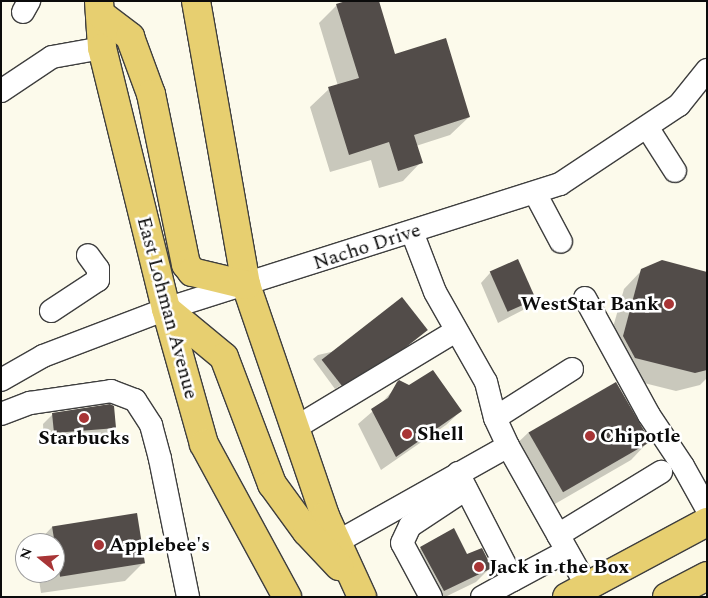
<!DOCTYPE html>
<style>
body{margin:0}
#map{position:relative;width:708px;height:598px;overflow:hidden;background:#fcfaeb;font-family:Spectral,serif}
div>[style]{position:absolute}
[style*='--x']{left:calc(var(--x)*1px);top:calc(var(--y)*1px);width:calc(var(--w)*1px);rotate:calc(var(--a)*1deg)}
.shadow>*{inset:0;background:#0003}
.building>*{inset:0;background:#524c49;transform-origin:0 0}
.roads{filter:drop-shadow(1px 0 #3e3e3e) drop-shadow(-1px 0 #3e3e3e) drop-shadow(0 1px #3e3e3e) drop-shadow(0 -1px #3e3e3e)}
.minor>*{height:22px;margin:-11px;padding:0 11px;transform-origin:11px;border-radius:11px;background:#fff}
.major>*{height:28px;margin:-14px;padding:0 14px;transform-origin:14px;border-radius:14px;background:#e7cf70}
.dots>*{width:14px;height:14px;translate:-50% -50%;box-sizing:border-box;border:2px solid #fff;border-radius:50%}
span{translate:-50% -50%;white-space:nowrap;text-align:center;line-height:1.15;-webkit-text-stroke:5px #fff;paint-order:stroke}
.street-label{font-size:20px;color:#0b0b0b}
.poi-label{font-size:20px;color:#0b0b0b;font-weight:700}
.right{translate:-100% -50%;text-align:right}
.left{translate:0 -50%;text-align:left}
.frame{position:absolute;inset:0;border:2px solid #0b0b0b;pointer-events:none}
.north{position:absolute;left:15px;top:533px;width:50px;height:50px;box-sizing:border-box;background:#fff;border:1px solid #9d9d9d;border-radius:50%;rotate:287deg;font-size:14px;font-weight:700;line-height:20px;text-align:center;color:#0b0b0b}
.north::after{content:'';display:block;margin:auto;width:18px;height:22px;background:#a83536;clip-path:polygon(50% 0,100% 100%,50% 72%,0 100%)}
</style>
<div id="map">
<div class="shadow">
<i style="clip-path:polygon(337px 5px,469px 117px,450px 135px,416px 146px,421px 162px,403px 181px,379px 188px,371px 160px,330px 172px,310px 107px,329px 89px,338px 86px,319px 23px)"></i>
<i style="clip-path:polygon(642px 270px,707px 274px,707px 378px,700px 385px,676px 391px,616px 376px,605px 355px,624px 289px)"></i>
<i style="clip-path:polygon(490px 273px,535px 299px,525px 309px,498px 323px,481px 283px)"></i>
<i style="clip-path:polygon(426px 330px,335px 389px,313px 359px,318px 355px)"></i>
<i style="clip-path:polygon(400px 382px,461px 411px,446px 425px,381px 470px,358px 424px,380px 405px)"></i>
<i style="clip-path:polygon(53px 414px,115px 428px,105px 438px,44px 442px,43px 424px)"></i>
<i style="clip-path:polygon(529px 432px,649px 441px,631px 460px,541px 512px,510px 450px)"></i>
<i style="clip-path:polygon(52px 527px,143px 563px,125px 581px,41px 593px,38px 573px,55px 573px,55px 543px,37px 543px)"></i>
<i style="clip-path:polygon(421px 548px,466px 556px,490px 568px,476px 582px,445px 597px,425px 597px,406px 562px)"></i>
</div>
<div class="building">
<i style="clip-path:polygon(346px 1px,379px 1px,395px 54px,446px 38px,470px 117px,414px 135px,423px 163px,398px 171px,389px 142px,349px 155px,328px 87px,359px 78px,336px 4px)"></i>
<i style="left:518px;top:259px;width:44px;height:31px;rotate:66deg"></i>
<i style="clip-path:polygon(662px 260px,707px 272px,707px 370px,695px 373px,635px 358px,623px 336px,641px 269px)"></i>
<i style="left:402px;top:297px;width:42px;height:102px;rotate:52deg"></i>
<i style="clip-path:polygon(433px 370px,462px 411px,396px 457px,371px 409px,388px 398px,397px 382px,399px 380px,409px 385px)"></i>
<i style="left:616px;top:382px;width:69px;height:101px;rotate:60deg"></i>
<i style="clip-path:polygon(110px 404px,114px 406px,116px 428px,54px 433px,52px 413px)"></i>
<i style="left:137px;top:513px;width:51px;height:86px;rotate:81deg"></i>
<i style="clip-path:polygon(454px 528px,467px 554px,482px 548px,492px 568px,444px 591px,420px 547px)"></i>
</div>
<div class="roads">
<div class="minor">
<i style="--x:23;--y:12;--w:13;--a:-61"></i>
<i style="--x:1;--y:91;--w:61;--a:-33.7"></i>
<i style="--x:52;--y:57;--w:51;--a:-10.2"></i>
<i style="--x:647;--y:127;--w:52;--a:57.5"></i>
<i style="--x:535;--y:193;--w:55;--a:62"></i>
<i style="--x:412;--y:232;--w:64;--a:69"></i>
<i style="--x:435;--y:292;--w:103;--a:60.5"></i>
<i style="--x:486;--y:382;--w:37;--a:76"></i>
<i style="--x:585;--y:298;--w:133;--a:61.3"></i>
<i style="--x:649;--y:415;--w:61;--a:56.3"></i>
<i style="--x:683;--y:466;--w:49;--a:60.8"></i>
<i style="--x:51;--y:311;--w:56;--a:-33.4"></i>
<i style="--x:98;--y:280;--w:11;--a:-90"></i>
<i style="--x:98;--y:269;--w:17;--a:-126"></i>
<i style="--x:572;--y:369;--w:91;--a:147.5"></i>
<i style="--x:495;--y:418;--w:31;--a:65"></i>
<i style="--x:508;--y:446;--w:161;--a:60.6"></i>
<i style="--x:1;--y:380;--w:48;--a:-29.7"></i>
<i style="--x:43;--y:356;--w:132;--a:-20.9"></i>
<i style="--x:166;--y:309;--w:413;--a:-17.6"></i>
<i style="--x:560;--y:184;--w:143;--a:-33.6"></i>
<i style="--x:679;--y:105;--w:45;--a:-51.3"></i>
<i style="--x:1;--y:414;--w:31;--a:-21"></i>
<i style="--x:30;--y:403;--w:82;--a:-8.4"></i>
<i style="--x:111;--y:391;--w:26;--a:21"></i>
<i style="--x:135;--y:400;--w:30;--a:57"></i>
<i style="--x:151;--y:425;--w:35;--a:75"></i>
<i style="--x:160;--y:459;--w:141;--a:78.5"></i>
<i style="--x:295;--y:428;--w:188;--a:-31.1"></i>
<i style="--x:458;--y:473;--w:120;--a:62.8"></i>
<i style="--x:513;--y:580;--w:61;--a:-28.2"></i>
<i style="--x:558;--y:535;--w:121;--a:-31.5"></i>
<i style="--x:337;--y:542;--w:196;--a:-29.3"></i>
<i style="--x:431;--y:597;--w:61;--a:-118.2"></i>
<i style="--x:402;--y:543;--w:19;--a:-65"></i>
<i style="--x:410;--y:526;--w:67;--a:-33.5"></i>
<i style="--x:482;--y:597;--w:35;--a:-29"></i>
</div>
<div class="major">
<i style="--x:99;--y:1;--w:47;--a:86.3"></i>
<i style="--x:102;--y:48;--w:269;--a:76.2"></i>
<i style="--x:166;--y:309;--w:140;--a:74.3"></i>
<i style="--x:204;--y:444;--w:174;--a:61.5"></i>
<i style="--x:196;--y:1;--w:288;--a:80"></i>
<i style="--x:246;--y:285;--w:244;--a:71.1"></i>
<i style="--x:325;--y:516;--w:89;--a:65.4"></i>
<i style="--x:100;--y:14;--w:38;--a:37"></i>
<i style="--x:130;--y:37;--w:61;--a:69.8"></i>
<i style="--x:151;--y:94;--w:174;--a:78.4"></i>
<i style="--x:186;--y:264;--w:10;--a:53"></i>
<i style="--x:192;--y:272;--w:56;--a:13.5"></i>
<i style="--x:166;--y:309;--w:75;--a:39.6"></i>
<i style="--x:224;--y:357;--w:136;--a:69.3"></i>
<i style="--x:272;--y:484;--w:59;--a:53.9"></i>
<i style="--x:307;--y:532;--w:47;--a:46.7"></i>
<i style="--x:567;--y:597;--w:159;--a:-28.2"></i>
<i style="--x:667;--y:597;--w:45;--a:-27.7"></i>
</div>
</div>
<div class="dots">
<i style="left:669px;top:304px;background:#a83536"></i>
<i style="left:84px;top:418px;background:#a83536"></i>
<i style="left:407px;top:434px;background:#a83536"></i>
<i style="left:590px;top:436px;background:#a83536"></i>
<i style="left:99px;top:545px;background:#a83536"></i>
<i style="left:479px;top:567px;background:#a83536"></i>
</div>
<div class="street-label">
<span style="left:367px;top:247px;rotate:-18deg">Nacho Drive</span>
<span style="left:167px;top:308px;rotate:75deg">East Lohman Avenue</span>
</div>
<div class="poi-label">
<span class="right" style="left:659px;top:304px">WestStar Bank</span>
<span class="left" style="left:417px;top:434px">Shell</span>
<span class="left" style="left:600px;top:436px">Chipotle</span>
<span style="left:84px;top:438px">Starbucks</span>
<span class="left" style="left:109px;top:545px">Applebee's</span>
<span class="left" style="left:489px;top:567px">Jack in the Box</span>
</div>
<div class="frame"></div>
<div class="north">N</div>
</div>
